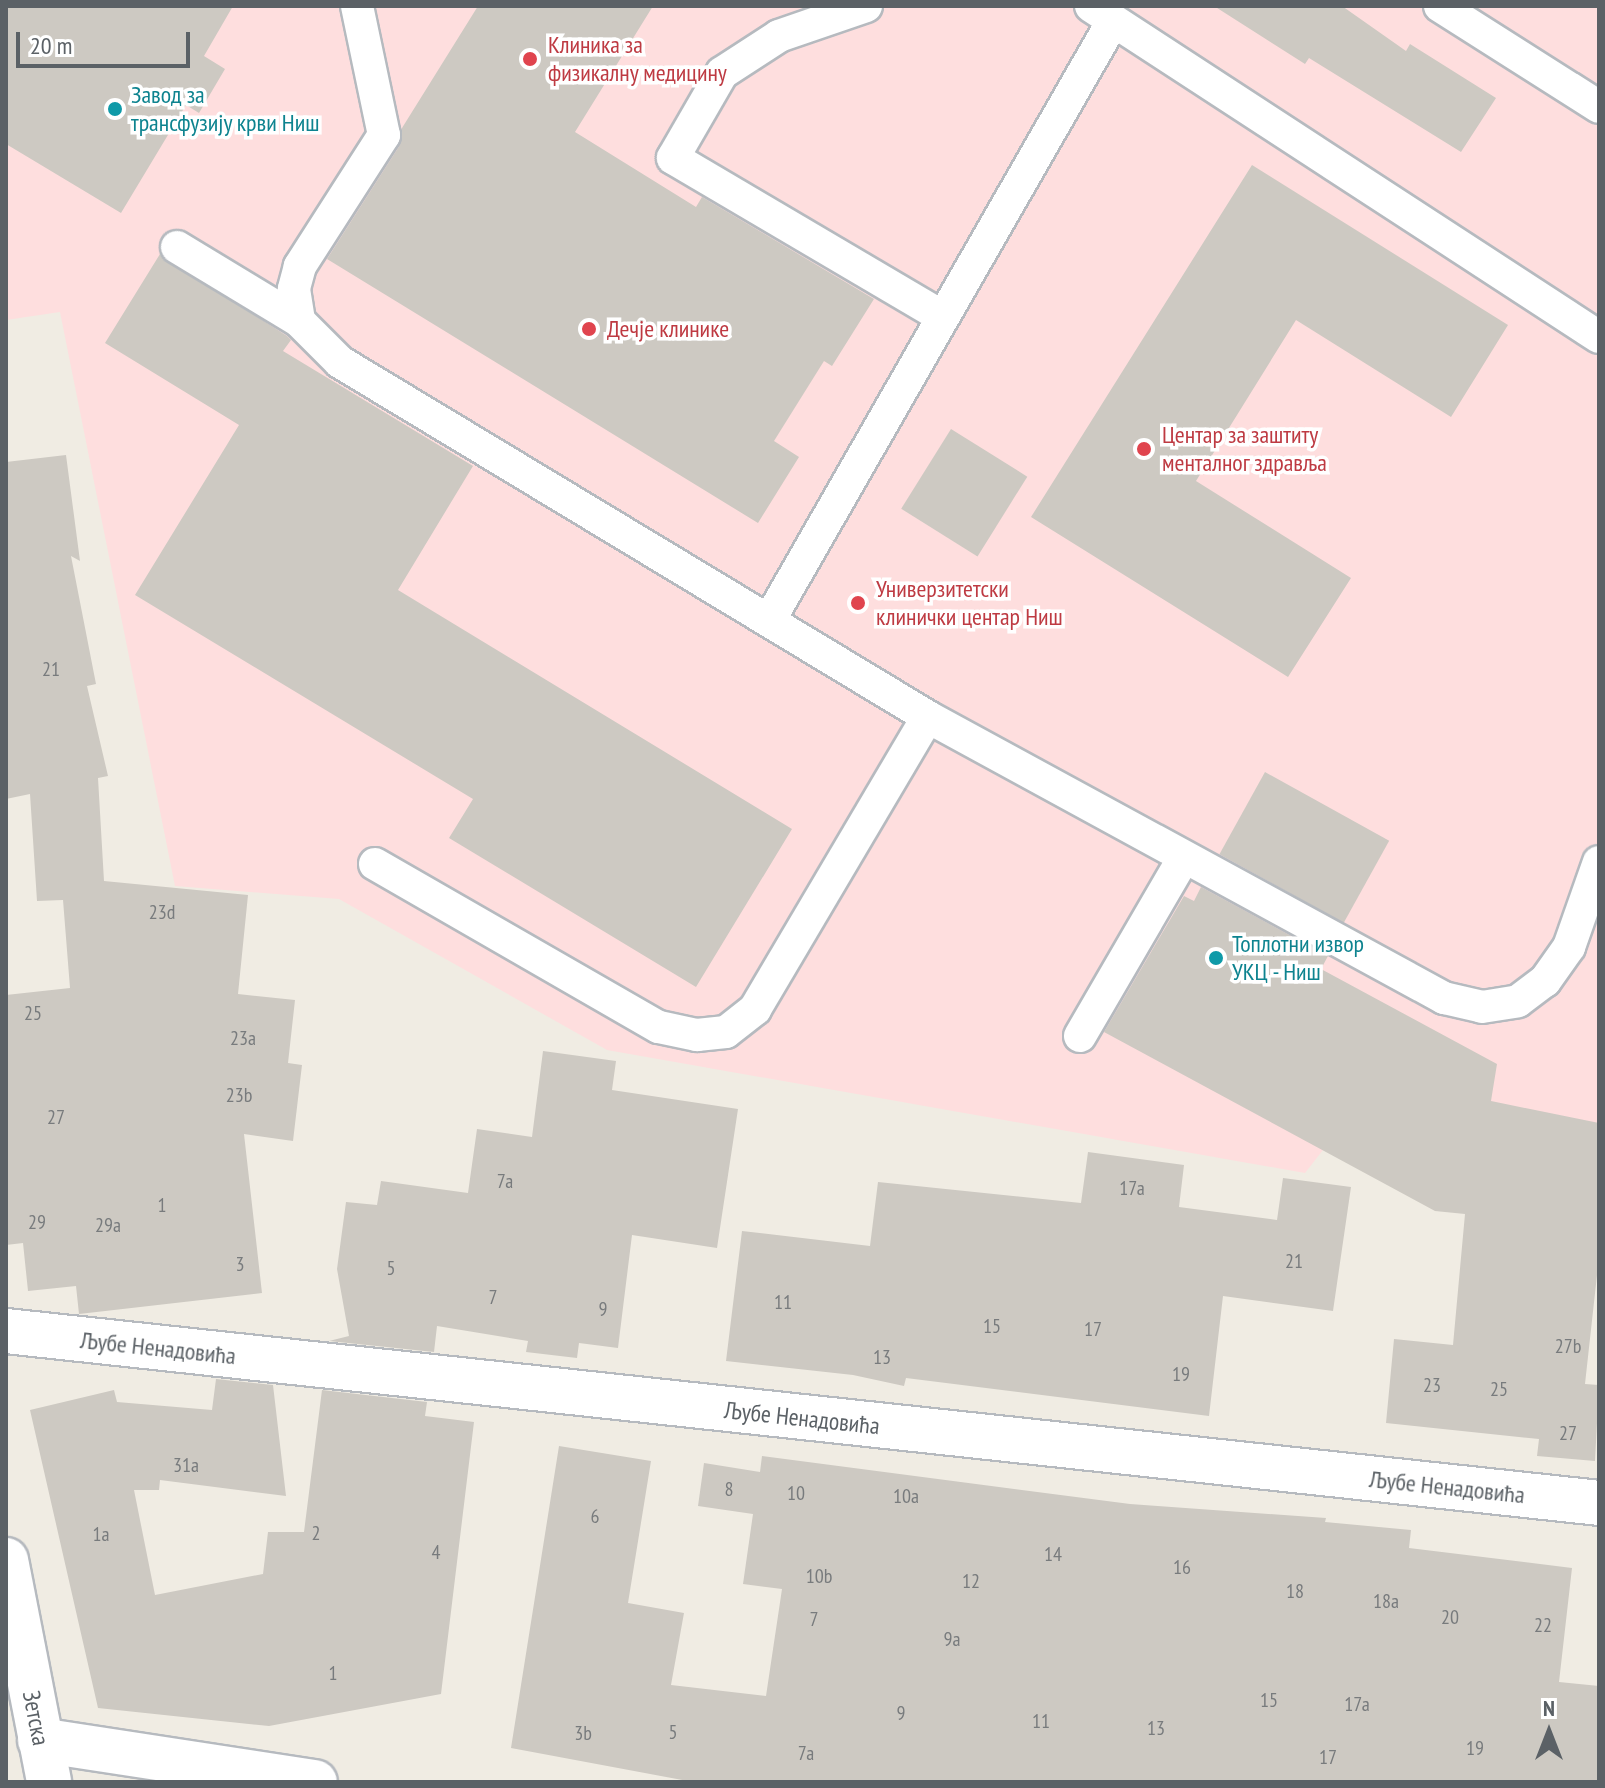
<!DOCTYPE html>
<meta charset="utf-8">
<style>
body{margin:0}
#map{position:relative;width:1605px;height:1788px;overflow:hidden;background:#f0ece3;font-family:"PT Sans Narrow",sans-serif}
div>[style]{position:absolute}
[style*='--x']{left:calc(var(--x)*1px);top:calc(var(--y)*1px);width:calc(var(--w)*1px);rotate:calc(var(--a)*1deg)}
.medical>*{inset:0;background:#fedede}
.building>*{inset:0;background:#cdc9c2;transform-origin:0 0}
.roads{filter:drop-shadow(2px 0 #b6babf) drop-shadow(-2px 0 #b6babf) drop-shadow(0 2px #b6babf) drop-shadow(0 -2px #b6babf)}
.lane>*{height:32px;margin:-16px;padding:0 16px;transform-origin:16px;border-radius:16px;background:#fff}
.street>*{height:44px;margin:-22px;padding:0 22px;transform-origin:22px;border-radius:22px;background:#fff}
.secondary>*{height:44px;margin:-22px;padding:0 22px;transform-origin:22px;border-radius:22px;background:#fff}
.dots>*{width:22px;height:22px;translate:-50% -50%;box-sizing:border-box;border:4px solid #fff;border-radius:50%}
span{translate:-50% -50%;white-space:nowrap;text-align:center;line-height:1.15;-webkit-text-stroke:7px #fff;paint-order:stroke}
.number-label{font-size:20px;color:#787b7d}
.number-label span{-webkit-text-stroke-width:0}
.health-label{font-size:24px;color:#be3a42}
.left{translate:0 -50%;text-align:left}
.culture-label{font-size:24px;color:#0d838f}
.street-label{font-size:24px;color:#5b6166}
.frame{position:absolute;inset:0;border:8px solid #5b6166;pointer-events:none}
.north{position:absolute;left:1509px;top:1692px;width:80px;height:80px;-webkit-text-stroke:6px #fff;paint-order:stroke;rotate:0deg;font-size:22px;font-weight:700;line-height:32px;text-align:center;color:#5b6166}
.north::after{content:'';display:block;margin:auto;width:28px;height:36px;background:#5b6166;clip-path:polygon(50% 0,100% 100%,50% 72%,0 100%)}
.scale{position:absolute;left:16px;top:32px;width:174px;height:36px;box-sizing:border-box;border:4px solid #5b6166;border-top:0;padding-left:10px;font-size:24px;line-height:28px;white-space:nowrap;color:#5b6166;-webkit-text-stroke:6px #fff;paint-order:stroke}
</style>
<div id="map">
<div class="medical">
<i style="clip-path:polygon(6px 6px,1599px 6px,1599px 1183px,1330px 1141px,1305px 1173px,607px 1050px,339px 899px,175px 886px,60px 312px,6px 320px)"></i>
</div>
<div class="building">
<i style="clip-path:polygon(6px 6px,233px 6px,204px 56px,225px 69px,199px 113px,186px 105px,121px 213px,6px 144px)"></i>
<i style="clip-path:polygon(478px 6px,653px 6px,575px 132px,696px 207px,702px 197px,874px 299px,832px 366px,824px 361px,774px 441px,799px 457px,758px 523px,327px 259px,400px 145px,402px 128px)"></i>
<i style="clip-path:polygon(1214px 6px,1342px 6px,1406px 51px,1410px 44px,1496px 98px,1461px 152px,1309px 58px,1305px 64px)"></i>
<i style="clip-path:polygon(1252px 165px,1508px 325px,1451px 417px,1296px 320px,1196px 481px,1351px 578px,1288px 677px,1031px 517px)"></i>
<i style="clip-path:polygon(160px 254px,287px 336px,291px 340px,283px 351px,473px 466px,398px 590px,792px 829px,696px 987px,449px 838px,473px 799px,135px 595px,239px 425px,105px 343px)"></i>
<i style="left:951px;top:429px;width:90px;height:94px;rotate:32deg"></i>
<i style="clip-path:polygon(66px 455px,80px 561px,71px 556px,96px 684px,87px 686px,108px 776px,98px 778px,104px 881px,248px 895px,238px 994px,295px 1000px,288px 1063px,302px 1065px,293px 1141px,244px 1134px,262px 1293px,79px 1314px,76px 1286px,28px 1291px,23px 1243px,6px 1245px,6px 995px,70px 988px,63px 900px,37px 901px,30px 794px,6px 799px,6px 462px)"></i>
<i style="left:1265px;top:772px;width:142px;height:94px;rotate:29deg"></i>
<i style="clip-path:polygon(1201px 887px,1328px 956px,1321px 969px,1497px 1064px,1491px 1101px,1599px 1123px,1599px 1257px,1585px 1384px,1599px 1385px,1595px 1461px,1537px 1456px,1539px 1439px,1386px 1423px,1394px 1339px,1453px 1345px,1465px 1214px,1435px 1211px,1104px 1032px,1184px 896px,1194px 901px)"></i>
<i style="clip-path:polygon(543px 1051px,616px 1061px,612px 1090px,738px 1109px,717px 1248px,632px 1235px,618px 1348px,579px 1343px,577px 1358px,526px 1352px,528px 1341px,437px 1326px,434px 1352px,329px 1341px,349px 1336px,337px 1269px,346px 1202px,377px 1205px,381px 1181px,468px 1193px,477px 1129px,532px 1137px)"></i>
<i style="clip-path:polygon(1088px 1152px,1184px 1165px,1179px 1207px,1277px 1220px,1283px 1178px,1351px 1187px,1333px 1311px,1223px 1296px,1209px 1416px,906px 1378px,904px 1386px,853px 1375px,726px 1361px,742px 1231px,870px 1246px,878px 1182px,1081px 1203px)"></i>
<i style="clip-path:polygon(216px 1379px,273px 1385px,286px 1496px,160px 1480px,159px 1490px,134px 1490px,155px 1595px,263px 1574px,268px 1532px,304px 1532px,322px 1390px,427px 1402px,425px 1416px,474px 1422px,441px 1694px,269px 1726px,98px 1708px,30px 1410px,114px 1390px,117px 1402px,212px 1410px)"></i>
<i style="clip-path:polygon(559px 1446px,651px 1461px,628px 1603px,684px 1613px,671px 1685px,766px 1696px,782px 1589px,743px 1584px,753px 1514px,698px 1506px,704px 1463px,760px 1472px,762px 1456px,1130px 1504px,1326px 1518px,1325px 1522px,1411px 1530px,1409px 1548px,1572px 1568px,1559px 1682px,1599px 1686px,1599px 1782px,693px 1782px,511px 1748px)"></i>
</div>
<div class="roads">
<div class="lane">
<i style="--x:357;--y:6;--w:132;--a:78.2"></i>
<i style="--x:384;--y:135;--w:156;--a:122.7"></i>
<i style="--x:300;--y:266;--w:24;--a:105"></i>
<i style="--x:294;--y:289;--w:32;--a:81"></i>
<i style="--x:299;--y:321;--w:58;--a:45"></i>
<i style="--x:340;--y:362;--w:687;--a:31.12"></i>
<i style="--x:928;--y:717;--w:588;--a:28.57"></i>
<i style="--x:1444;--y:998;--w:39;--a:13"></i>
<i style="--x:1482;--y:1007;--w:36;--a:-9"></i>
<i style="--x:1518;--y:1001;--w:34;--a:-37"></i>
<i style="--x:1545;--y:981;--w:42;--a:-54.8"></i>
<i style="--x:1569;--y:947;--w:90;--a:-70.6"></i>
<i style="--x:866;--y:6;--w:92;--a:161"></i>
<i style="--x:779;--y:36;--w:68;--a:147"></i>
<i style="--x:722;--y:73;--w:98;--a:120"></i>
<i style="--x:673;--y:158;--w:313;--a:30.5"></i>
<i style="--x:1091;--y:6;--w:606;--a:33.09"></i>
<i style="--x:1440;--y:6;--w:188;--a:32.4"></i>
<i style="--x:177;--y:247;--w:143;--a:31.2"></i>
<i style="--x:770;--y:619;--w:689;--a:-60.16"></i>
<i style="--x:375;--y:864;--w:327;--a:29.9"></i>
<i style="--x:659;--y:1027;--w:39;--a:12"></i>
<i style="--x:697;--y:1035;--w:29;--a:-6"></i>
<i style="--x:726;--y:1032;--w:37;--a:-38"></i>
<i style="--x:755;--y:1009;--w:339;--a:-59.4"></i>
<i style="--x:1080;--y:1036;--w:205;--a:-59.8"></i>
</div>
<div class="street">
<i style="--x:6;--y:1331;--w:1602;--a:6.16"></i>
<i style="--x:40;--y:1740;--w:278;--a:8.7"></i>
</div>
<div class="secondary">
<i style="--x:6;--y:1560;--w:226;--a:79"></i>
</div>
</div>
<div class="dots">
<i style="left:530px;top:59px;background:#e0444e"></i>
<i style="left:115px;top:109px;background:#0f9aa8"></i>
<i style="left:589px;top:329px;background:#e0444e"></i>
<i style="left:1144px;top:449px;background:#e0444e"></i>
<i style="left:858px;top:603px;background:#e0444e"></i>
<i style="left:1216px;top:958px;background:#0f9aa8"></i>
</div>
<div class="number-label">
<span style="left:51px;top:669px">21</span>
<span style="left:162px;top:912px">23d</span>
<span style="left:33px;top:1013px">25</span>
<span style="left:243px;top:1038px">23a</span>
<span style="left:239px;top:1095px">23b</span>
<span style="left:56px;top:1117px">27</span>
<span style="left:505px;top:1181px">7a</span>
<span style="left:1132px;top:1188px">17a</span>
<span style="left:162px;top:1205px">1</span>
<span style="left:37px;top:1222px">29</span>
<span style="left:108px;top:1225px">29a</span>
<span style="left:1294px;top:1261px">21</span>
<span style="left:240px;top:1264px">3</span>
<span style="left:391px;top:1268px">5</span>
<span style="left:493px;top:1297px">7</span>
<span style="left:783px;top:1302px">11</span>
<span style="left:603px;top:1309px">9</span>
<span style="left:992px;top:1326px">15</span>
<span style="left:1093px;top:1329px">17</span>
<span style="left:1568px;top:1346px">27b</span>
<span style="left:882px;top:1357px">13</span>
<span style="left:1181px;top:1374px">19</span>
<span style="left:1432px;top:1385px">23</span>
<span style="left:1499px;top:1389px">25</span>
<span style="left:1568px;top:1433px">27</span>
<span style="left:186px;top:1465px">31a</span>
<span style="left:729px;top:1489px">8</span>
<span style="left:796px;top:1493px">10</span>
<span style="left:906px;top:1496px">10a</span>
<span style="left:595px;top:1516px">6</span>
<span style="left:316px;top:1533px">2</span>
<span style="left:101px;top:1534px">1a</span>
<span style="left:436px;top:1552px">4</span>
<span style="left:1053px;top:1554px">14</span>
<span style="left:1182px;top:1567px">16</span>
<span style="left:819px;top:1576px">10b</span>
<span style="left:971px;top:1581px">12</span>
<span style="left:1295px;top:1591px">18</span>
<span style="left:1386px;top:1601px">18a</span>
<span style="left:1450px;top:1617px">20</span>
<span style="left:814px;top:1619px">7</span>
<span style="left:1543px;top:1625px">22</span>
<span style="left:952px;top:1639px">9a</span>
<span style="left:333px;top:1673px">1</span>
<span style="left:1269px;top:1700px">15</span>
<span style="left:1357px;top:1704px">17a</span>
<span style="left:901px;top:1713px">9</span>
<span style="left:1041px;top:1721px">11</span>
<span style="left:1156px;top:1728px">13</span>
<span style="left:673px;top:1732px">5</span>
<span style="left:583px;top:1733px">3b</span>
<span style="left:1475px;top:1748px">19</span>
<span style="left:806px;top:1753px">7a</span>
<span style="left:1328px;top:1757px">17</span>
</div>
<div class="health-label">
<span class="left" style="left:548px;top:59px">Клиника за<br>физикалну медицину</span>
<span class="left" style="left:607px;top:329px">Дечје клинике</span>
<span class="left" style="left:1162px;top:449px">Центар за заштиту<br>менталног здравља</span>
<span class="left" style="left:876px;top:603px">Универзитетски<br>клинички центар Ниш</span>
</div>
<div class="culture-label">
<span class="left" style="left:131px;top:109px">Завод за<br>трансфузију крви Ниш</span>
<span class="left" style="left:1232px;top:958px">Топлотни извор<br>УКЦ - Ниш</span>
</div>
<div class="street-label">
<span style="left:158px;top:1348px;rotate:6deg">Љубе Ненадовића</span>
<span style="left:802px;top:1418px;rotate:6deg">Љубе Ненадовића</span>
<span style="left:1447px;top:1487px;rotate:6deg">Љубе Ненадовића</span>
<span style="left:36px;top:1718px;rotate:79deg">Зетска</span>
</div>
<div class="frame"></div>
<div class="north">N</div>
<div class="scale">20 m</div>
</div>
